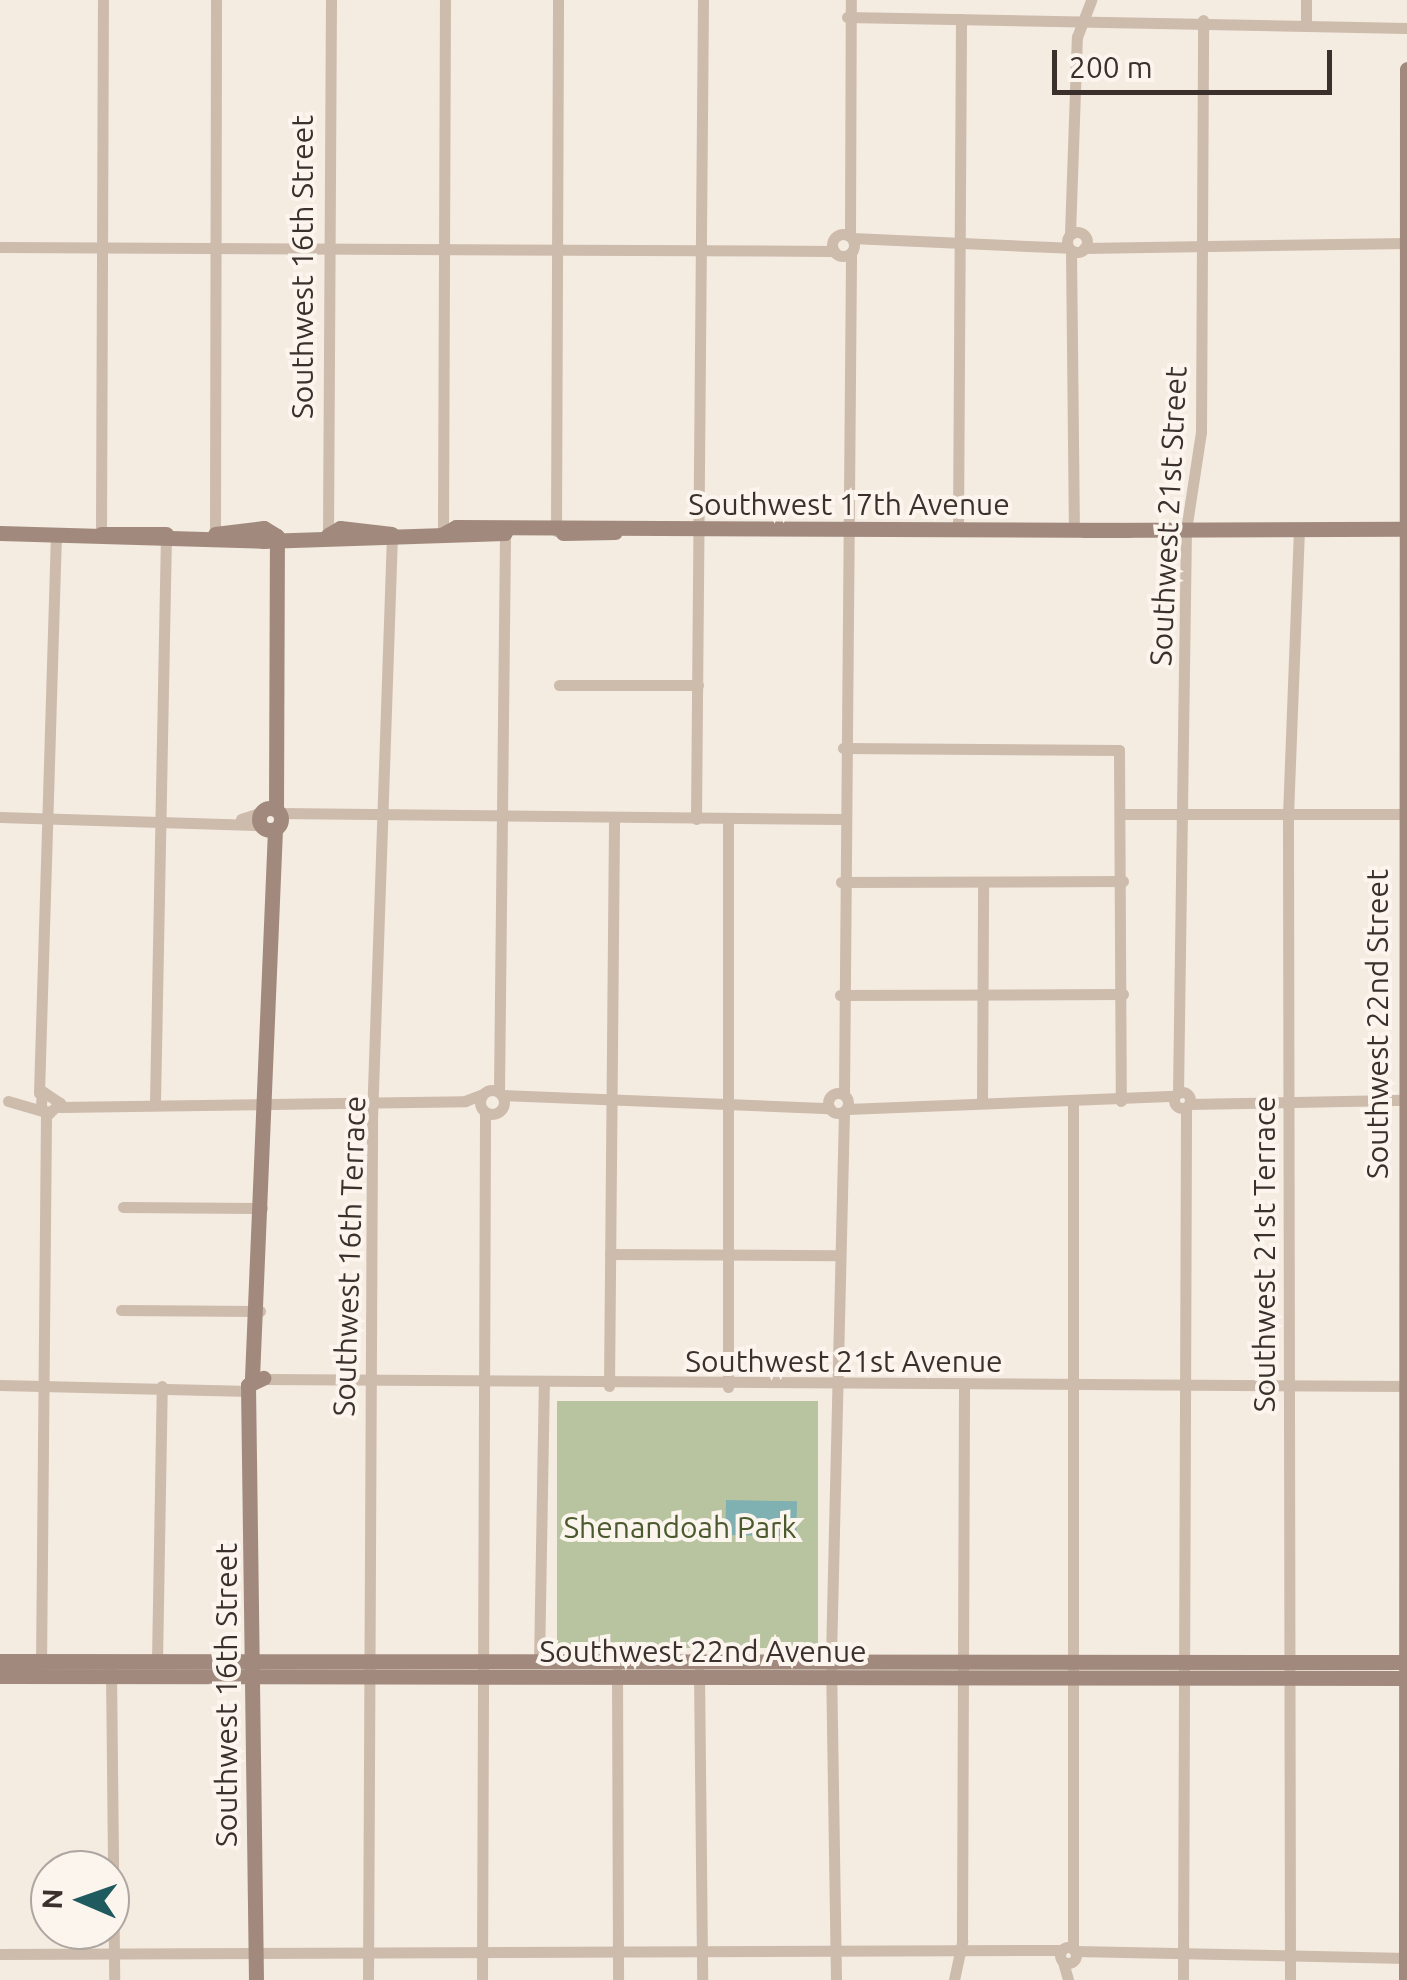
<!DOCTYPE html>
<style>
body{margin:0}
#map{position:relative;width:1407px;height:1980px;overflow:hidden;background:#f4ebe1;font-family:Ubuntu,sans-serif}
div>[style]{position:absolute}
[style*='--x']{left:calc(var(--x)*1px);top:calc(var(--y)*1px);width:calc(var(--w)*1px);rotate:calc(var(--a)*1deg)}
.green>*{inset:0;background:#b8c4a0;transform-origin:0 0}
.water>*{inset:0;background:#7fb0b2;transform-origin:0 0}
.street>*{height:11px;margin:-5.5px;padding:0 5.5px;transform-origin:5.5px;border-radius:5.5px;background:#cdbbac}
.street>.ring{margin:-5.5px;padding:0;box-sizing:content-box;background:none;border:11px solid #cdbbac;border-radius:50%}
.secondary>*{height:15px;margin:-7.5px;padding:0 7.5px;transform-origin:7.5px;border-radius:7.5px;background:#a18a7d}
.secondary>.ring{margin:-7.5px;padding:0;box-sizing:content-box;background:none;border:15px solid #a18a7d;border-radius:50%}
span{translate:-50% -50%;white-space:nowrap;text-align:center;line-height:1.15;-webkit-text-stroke:8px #fbf5ee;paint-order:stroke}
.street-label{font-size:30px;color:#3b302b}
.park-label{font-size:30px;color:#4a5a2e}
.north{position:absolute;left:30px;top:1850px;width:100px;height:100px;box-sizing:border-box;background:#fbf5ee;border:2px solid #aea6a0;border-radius:50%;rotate:272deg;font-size:28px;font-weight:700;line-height:40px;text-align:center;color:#3b302b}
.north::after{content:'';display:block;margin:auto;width:35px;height:45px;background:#1f5a5e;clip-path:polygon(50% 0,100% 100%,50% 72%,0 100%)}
.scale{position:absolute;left:1052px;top:50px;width:280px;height:45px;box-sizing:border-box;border:5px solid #3b302b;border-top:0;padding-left:12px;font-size:30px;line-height:35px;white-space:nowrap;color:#3b302b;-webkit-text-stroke:8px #fbf5ee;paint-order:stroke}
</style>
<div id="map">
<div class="green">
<i style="left:557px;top:1401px;width:261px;height:247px"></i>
</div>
<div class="water">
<i style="left:726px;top:1500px;width:71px;height:35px;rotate:1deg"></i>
</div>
<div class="street">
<i style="--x:847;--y:17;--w:560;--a:1.13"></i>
<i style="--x:1306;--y:24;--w:24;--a:-90"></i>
<i class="ring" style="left:1067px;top:232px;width:9px;height:9px"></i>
<i style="--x:1070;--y:234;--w:197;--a:-88"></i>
<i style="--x:1077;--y:37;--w:40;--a:-69"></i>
<i class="ring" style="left:832px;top:234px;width:11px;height:11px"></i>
<i style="--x:850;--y:236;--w:236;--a:-89.8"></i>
<i style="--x:852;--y:238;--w:217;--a:2.6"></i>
<i style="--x:0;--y:247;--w:834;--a:0.27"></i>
<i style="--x:1084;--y:248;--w:323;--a:-0.9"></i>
<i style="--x:1071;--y:250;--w:280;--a:89.4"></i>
<i style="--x:958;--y:530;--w:511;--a:-89.66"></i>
<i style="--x:556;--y:531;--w:531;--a:-89.78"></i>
<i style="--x:101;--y:534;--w:534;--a:-89.79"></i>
<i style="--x:215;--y:534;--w:534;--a:-89.89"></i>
<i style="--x:443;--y:534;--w:534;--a:-89.79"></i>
<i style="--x:328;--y:535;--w:535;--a:-89.68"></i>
<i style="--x:559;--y:685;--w:139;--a:0"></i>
<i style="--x:843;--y:748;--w:276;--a:0.4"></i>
<i style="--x:1119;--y:750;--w:351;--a:89.7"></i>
<i style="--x:279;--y:813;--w:562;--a:0.61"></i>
<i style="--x:1124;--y:814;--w:283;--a:0"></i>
<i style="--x:0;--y:817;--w:260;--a:1.8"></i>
<i style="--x:241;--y:819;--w:20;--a:-18"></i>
<i style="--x:696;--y:819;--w:819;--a:-89.51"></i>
<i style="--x:841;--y:882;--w:282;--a:-0.2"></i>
<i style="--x:840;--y:995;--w:283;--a:-0.2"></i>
<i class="ring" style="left:480px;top:1090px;width:13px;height:13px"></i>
<i style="--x:499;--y:1091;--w:558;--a:-89.38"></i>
<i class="ring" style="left:1174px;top:1092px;width:5px;height:5px"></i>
<i class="ring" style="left:828px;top:1093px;width:9px;height:9px"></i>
<i style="--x:39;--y:1093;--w:560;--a:-88.26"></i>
<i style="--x:1178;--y:1093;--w:563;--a:-89.19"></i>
<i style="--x:1186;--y:530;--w:99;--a:-81.3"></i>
<i style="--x:1201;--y:432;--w:412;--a:-89.7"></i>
<i style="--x:844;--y:1094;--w:841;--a:-89.52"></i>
<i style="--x:502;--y:1095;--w:328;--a:2.3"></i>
<i style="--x:8;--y:1101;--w:43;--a:16.3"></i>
<i style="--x:49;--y:1113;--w:15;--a:-42"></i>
<i style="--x:60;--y:1103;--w:22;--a:-146"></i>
<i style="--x:42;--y:1091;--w:16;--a:94"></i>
<i style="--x:155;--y:1102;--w:568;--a:-88.89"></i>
<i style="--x:982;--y:1102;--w:220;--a:-89.7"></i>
<i style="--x:1189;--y:1104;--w:218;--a:-1.1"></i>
<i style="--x:60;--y:1107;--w:405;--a:-0.8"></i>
<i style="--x:465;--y:1101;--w:19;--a:-21"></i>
<i style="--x:847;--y:1109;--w:328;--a:-2.3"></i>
<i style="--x:123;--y:1207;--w:139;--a:0.4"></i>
<i style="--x:610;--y:1254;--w:226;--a:0.3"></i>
<i style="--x:121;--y:1310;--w:139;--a:0.4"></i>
<i style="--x:264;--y:1379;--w:1143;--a:0.35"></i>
<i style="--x:0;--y:1385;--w:250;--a:1.4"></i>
<i style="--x:609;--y:1386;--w:567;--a:-89.49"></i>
<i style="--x:728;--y:1387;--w:568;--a:-90"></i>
<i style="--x:157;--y:1661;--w:275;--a:-89"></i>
<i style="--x:539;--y:1663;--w:278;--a:-89"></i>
<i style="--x:41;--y:1667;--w:556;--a:-89.48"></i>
<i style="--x:111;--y:1670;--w:310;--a:89.4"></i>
<i style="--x:617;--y:1672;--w:308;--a:89.8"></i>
<i style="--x:699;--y:1672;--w:308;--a:89.4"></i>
<i class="ring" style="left:1060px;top:1947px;width:5px;height:5px"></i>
<i style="--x:1073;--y:1949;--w:848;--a:-90"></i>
<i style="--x:1075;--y:1951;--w:332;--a:1.2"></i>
<i style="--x:0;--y:1954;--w:1062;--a:-0.22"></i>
<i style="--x:1063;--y:1962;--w:19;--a:74"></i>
<i style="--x:368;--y:1980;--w:861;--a:-89.73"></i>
<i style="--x:372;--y:1119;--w:585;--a:-88.04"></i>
<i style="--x:482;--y:1980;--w:868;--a:-89.8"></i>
<i style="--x:836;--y:1980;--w:324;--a:-90.9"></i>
<i style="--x:831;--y:1656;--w:545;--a:-88.63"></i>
<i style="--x:954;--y:1980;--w:40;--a:-78"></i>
<i style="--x:962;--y:1941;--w:553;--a:-89.79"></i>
<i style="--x:1183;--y:1980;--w:872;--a:-89.8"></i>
<i style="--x:1290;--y:1980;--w:1165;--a:-90.1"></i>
<i style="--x:1288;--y:815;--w:286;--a:-87.8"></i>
</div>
<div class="secondary">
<i style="--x:1084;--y:530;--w:323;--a:-0.2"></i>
<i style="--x:0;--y:533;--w:263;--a:1.7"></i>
<i style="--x:263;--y:541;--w:242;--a:-1.9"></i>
<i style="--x:563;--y:533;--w:52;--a:-1.1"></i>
<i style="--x:101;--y:534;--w:65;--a:0"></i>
<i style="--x:215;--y:534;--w:49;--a:-7"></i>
<i style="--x:264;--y:528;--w:15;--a:32"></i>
<i style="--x:443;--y:534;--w:15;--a:-28"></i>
<i style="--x:456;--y:527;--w:672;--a:0.26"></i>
<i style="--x:328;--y:535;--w:14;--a:-30"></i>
<i style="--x:340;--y:528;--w:52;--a:6.6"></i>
<i class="ring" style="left:259px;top:808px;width:7px;height:7px"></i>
<i style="--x:276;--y:809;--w:273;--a:-89.8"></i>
<i style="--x:252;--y:1378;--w:549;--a:-87.6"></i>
<i style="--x:0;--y:1661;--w:1407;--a:0.04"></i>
<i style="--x:0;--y:1676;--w:1407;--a:0.08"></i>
<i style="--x:256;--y:1980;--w:595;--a:-90.77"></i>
<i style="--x:248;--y:1385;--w:17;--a:-25"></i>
<i style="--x:1406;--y:1980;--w:1911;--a:-89.97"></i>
</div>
<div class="street-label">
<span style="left:302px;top:267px;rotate:-90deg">Southwest 16th Street</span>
<span style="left:849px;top:504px">Southwest 17th Avenue</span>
<span style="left:1168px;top:516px;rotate:-87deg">Southwest 21st Street</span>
<span style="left:1377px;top:1024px;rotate:-90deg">Southwest 22nd Street</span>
<span style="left:1264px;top:1254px;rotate:-90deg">Southwest 21st Terrace</span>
<span style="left:349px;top:1256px;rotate:-88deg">Southwest 16th Terrace</span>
<span style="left:844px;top:1361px">Southwest 21st Avenue</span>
<span style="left:703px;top:1651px">Southwest 22nd Avenue</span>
<span style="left:226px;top:1695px;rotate:-90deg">Southwest 16th Street</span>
</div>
<div class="park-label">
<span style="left:680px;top:1527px">Shenandoah Park</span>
</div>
<div class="north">N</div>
<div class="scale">200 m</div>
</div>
